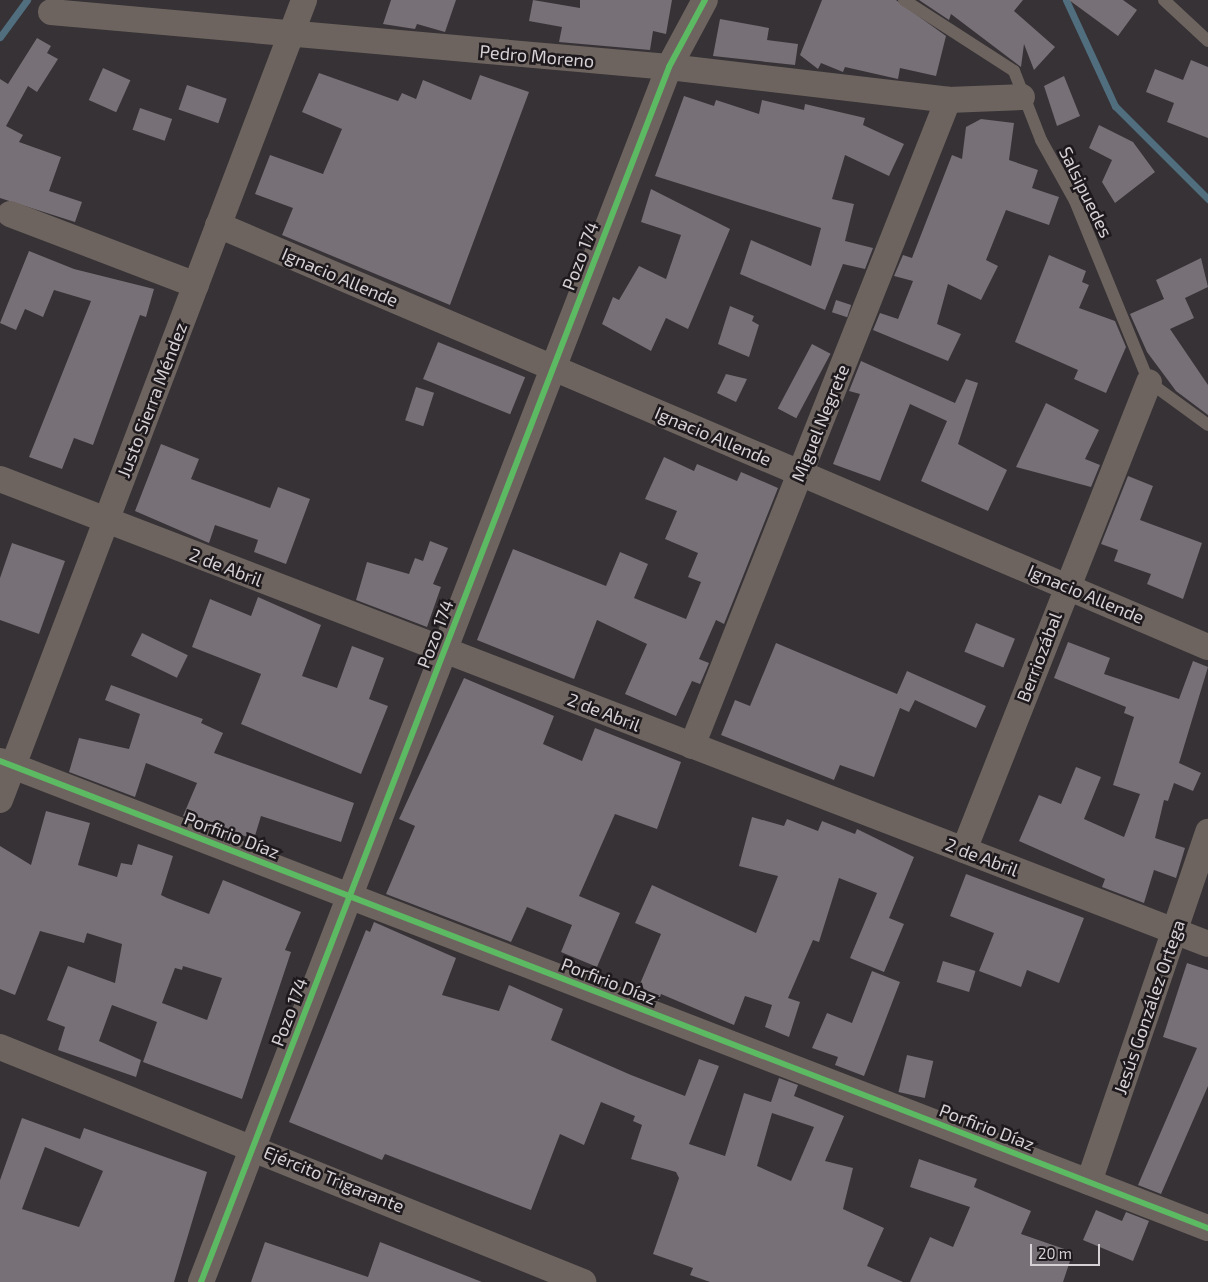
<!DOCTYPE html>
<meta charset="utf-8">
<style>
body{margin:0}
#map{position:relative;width:1208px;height:1282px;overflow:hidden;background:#363236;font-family:"Exo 2",sans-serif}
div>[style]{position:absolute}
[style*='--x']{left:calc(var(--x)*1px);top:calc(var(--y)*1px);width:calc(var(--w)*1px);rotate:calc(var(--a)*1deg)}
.stream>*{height:7px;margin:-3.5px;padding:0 3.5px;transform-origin:3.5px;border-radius:3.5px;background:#506e7e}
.building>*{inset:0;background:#777076;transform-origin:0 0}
.service>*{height:12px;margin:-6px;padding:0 6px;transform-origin:6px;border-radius:6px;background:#6d645f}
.minor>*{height:26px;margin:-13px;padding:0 13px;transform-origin:13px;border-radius:13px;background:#6d645f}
.cycleway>*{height:6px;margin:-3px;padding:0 3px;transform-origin:3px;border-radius:3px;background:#5cba63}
span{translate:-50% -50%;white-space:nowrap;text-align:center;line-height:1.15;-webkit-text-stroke:5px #1d191c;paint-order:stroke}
.street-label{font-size:18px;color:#d6d1d5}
.scale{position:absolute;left:1030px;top:1244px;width:70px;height:22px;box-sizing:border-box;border:2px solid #d6d1d5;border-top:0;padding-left:6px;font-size:15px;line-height:18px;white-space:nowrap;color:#d6d1d5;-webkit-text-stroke:4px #1d191c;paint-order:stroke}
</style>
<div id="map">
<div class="stream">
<i style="--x:1066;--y:0;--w:117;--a:65.2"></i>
<i style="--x:1115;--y:106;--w:132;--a:45"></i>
<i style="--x:0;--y:37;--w:46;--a:-53.9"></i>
</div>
<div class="building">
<i style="clip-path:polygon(391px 0,456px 0,445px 32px,417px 24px,415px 29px,383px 24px)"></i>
<i style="clip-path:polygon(533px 0,580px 8px,580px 0,672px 0,666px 34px,653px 31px,650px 50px,559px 42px,562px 27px,529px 21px)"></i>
<i style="clip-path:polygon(822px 0,896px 0,946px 36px,936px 76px,900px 68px,898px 79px,845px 67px,843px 72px,821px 63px,818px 69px,800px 55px)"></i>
<i style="clip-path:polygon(919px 0,1023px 0,1014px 11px,1055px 47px,1034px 70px,1024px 44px,1021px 67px,951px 14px,949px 20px)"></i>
<i style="clip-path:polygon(1069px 0,1123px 0,1137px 10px,1118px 36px)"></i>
<i style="clip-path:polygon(720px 19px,769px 28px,767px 40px,798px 44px,795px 65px,713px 56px)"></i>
<i style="clip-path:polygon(37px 38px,51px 46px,47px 53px,58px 59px,37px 92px,28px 86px,6px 126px,23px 135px,19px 142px,61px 157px,49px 191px,82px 202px,75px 222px,0 198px,0 79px,8px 84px)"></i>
<i style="clip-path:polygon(1191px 60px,1208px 67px,1208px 138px,1167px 122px,1174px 103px,1146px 92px,1155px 69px,1183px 80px)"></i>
<i style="left:103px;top:68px;width:30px;height:35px;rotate:24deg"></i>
<i style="clip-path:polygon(319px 73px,398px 101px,402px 93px,416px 99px,423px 80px,471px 100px,480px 75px,529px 92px,450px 305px,282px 235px,293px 208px,255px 194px,270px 155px,323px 174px,342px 129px,302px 112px)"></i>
<i style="clip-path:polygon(1064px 76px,1080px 116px,1057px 126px,1044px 86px)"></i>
<i style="left:187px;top:85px;width:42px;height:26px;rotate:19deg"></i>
<i style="clip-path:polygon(684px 96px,714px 106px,716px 100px,759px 114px,762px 100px,804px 110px,805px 104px,865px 118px,863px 125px,904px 144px,889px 176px,845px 155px,832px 199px,854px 204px,845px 241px,873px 248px,865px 269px,843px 264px,825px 310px,740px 274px,751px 240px,811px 266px,821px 228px,655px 176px)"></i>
<i style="left:140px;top:108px;width:34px;height:23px;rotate:19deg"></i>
<i style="clip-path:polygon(981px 119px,1014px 123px,1009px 160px,1038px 170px,1032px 188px,1059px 197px,1049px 225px,1006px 210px,986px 260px,998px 266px,981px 300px,948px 284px,937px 324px,961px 334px,948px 361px,873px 330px,880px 313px,898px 319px,913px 281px,894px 276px,903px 255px,912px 258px,952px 155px,962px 159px,966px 127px)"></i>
<i style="clip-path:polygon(1099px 125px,1133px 142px,1155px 172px,1115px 203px,1102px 182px,1112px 160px,1089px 148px)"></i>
<i style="clip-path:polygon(651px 189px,730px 229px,688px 329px,666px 318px,651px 351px,602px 324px,613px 297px,619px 300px,639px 266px,666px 279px,681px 235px,641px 222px)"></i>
<i style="clip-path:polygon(29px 251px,74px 269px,154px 289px,146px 317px,140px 315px,93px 445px,74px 438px,62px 469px,29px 457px,91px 301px,54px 290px,43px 317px,25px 309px,16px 330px,0 323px)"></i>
<i style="clip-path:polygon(1049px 255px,1086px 271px,1082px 282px,1089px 285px,1079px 308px,1115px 321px,1126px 347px,1106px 393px,1074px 379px,1078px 370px,1015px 342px)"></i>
<i style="clip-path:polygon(1201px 258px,1208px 287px,1185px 298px,1194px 318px,1170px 329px,1208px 385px,1208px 415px,1176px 391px,1147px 352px,1130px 314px,1164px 299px,1156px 280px)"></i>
<i style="left:836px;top:300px;width:16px;height:13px;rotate:18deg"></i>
<i style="clip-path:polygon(730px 306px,754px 316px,752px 321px,759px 325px,749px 357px,718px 344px)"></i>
<i style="left:438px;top:342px;width:94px;height:40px;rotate:22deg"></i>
<i style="left:812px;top:344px;width:21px;height:73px;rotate:28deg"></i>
<i style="clip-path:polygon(861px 361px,955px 403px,966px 379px,978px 383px,958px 444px,1007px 470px,988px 511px,921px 481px,947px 421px,910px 404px,880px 481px,833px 464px,860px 394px,849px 391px)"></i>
<i style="clip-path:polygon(726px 374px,747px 379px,736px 402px,717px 393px)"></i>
<i style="left:416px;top:387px;width:19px;height:35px;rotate:18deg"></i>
<i style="clip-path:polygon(1046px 403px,1099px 430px,1085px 459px,1100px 465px,1091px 487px,1016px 467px)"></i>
<i style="clip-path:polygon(161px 444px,199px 459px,191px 479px,270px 508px,278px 487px,310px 499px,286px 564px,254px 552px,258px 540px,215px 525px,209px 543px,135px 511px)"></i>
<i style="clip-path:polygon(664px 457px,694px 471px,697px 464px,737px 481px,741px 472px,778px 488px,724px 624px,716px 620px,699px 659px,709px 663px,700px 684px,692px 681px,676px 716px,625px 694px,647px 644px,597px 620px,574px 679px,477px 640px,513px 549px,606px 586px,620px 552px,648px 564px,634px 598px,686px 619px,701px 582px,688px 577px,698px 553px,665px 539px,677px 511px,645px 499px)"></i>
<i style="clip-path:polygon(1128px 476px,1153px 486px,1140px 520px,1202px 543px,1183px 599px,1147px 584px,1151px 574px,1114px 561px,1118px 550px,1101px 544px)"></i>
<i style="clip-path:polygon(430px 541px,448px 548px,433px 584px,441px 587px,427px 627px,356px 600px,367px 562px,409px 574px,415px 558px,423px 561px)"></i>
<i style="clip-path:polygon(12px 543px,65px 561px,39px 634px,0 620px,0 578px)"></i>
<i style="clip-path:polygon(258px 597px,321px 625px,302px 676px,337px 688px,352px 646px,384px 658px,369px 699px,388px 706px,361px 774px,241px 724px,261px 674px,192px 647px,210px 599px,251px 616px)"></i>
<i style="left:976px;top:623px;width:42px;height:31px;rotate:22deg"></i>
<i style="left:142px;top:633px;width:51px;height:25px;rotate:26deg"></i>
<i style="clip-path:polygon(1068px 642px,1110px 658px,1104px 674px,1179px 699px,1193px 661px,1208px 667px,1179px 763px,1201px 773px,1193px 791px,1174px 783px,1168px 801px,1164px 800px,1155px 838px,1185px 848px,1176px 878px,1154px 870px,1144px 903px,1102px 887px,1105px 879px,1019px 841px,1039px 795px,1061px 804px,1076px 767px,1101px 777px,1084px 819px,1124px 837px,1140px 794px,1113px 785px,1134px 717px,1124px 713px,1126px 707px,1054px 678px)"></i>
<i style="clip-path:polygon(776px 643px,897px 694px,907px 671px,986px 706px,976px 728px,915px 700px,909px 712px,900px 708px,874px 777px,840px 765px,834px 780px,721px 735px,735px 700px,750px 706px)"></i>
<i style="clip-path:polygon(464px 678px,554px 716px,543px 744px,582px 761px,595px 728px,681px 762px,657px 829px,615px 814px,579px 896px,620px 913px,597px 967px,561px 952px,572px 925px,527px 907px,511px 942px,386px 894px,415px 826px,399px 819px)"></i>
<i style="clip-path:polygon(111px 685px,203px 719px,201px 723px,223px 733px,214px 753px,354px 803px,341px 842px,261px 816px,254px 839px,183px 816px,197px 783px,146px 763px,135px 797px,69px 772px,79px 738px,129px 749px,140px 714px,105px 700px)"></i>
<i style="clip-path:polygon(evenodd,46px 811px,90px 823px,78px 865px,117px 877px,121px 863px,132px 865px,138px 844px,173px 856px,161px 895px,167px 898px,209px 914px,223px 880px,301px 912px,285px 950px,291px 952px,242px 1099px,143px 1062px,157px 1022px,112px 1005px,99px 1041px,141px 1060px,136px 1077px,58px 1050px,65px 1027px,47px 1020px,68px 966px,115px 983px,122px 944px,87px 933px,84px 943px,40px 931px,15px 995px,0 989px,0 846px,31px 865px,46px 811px,183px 966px,222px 978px,207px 1020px,162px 1003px,175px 968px,182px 970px,183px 966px)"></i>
<i style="clip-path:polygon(752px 817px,784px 826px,787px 819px,818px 831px,822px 821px,855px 834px,857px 829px,914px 857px,889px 918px,904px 924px,884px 972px,850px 958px,877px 893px,839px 878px,819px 942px,813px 940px,788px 998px,800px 1002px,789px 1037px,765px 1027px,772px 1005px,745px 996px,734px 1025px,661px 994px,659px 1000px,637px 991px,661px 934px,635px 923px,652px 885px,756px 933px,778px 876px,739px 866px)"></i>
<i style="clip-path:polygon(966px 874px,1084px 918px,1059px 983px,1027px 970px,1021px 987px,979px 971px,994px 933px,950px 916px)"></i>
<i style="clip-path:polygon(evenodd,374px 922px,456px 958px,442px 995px,499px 1011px,509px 985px,563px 1009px,551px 1040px,631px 1075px,685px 1096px,699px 1059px,719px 1066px,689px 1144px,725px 1156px,744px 1093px,771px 1102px,779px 1078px,798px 1085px,794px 1096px,844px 1116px,825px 1161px,853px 1168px,843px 1209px,884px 1228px,867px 1266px,903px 1282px,710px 1282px,690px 1275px,693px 1268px,653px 1254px,679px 1178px,676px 1172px,631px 1159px,642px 1125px,633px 1121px,635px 1116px,601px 1102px,584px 1145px,560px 1134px,531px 1210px,385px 1154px,382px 1160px,289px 1122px,366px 930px,370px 932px,374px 922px,772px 1113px,814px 1127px,791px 1181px,757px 1166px,772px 1113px)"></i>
<i style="left:943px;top:961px;width:34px;height:22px;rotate:17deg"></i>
<i style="clip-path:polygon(1187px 963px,1208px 970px,1208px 1086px,1161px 1194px,1138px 1185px,1197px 1048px,1163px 1037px)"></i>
<i style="clip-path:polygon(872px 971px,900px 982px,864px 1076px,835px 1065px,838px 1057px,812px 1048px,827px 1013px,852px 1023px)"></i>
<i style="left:907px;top:1055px;width:27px;height:38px;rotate:13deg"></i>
<i style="clip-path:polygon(evenodd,22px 1118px,80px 1139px,84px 1128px,207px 1172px,174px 1282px,0 1282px,0 1180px,22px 1118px,45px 1147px,103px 1171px,79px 1227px,22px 1209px,45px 1147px)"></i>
<i style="clip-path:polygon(919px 1159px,977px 1179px,974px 1187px,1031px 1211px,1021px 1234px,1073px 1252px,1063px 1282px,910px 1282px,930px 1237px,953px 1247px,970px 1207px,910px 1187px)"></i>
<i style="clip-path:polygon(1096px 1210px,1122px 1221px,1126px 1212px,1149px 1221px,1133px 1261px,1083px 1240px)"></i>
<i style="clip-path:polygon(265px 1242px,368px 1277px,380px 1242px,482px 1282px,251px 1282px)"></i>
</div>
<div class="service">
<i style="--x:904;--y:0;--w:131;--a:32.8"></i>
<i style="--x:1014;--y:71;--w:74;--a:68.6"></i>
<i style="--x:1041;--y:140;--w:70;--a:60.9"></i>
<i style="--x:1075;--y:201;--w:196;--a:67.8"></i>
<i style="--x:1149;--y:382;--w:73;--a:36.1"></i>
<i style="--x:1164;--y:0;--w:60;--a:43"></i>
</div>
<div class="minor">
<i style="--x:51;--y:12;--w:620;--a:5.09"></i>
<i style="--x:669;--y:67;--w:281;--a:6.7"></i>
<i style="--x:948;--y:100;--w:74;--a:-2.3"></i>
<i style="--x:10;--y:214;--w:199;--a:20.9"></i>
<i style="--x:218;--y:225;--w:1076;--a:23.09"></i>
<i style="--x:0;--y:479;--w:1294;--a:21.05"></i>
<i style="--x:692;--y:746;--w:695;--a:-68.38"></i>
<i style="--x:0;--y:761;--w:1295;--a:21.14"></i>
<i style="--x:0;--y:800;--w:856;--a:-69.19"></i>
<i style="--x:964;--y:850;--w:503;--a:-68.43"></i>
<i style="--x:0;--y:1047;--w:629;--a:21.95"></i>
<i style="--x:1089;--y:1182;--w:370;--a:-71.2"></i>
<i style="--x:201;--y:1282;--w:1302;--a:-68.93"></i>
<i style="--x:669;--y:67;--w:76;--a:-61.8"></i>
</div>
<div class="cycleway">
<i style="--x:0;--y:761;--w:1295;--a:21.14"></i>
<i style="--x:201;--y:1282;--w:1302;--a:-68.93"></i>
<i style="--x:669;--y:67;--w:76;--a:-61.8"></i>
</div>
<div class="street-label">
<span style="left:537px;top:56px;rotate:5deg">Pedro Moreno</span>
<span style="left:1086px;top:192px;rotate:64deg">Salsipuedes</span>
<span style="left:580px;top:256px;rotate:-69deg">Pozo 174</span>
<span style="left:340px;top:277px;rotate:23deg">Ignacio Allende</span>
<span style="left:152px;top:400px;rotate:-69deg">Justo Sierra Méndez</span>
<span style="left:820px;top:423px;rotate:-68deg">Miguel Negrete</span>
<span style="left:713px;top:436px;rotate:23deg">Ignacio Allende</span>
<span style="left:226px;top:567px;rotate:21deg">2 de Abril</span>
<span style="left:1086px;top:594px;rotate:23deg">Ignacio Allende</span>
<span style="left:435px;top:634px;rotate:-69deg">Pozo 174</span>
<span style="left:1039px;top:657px;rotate:-69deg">Berriozábal</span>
<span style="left:604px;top:712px;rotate:21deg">2 de Abril</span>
<span style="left:232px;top:835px;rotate:21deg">Porfirio Díaz</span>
<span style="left:982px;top:857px;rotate:21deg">2 de Abril</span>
<span style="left:609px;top:981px;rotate:21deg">Porfirio Díaz</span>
<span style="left:1149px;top:1007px;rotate:-71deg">Jesús González Ortega</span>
<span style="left:289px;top:1012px;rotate:-69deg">Pozo 174</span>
<span style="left:987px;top:1127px;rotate:21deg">Porfirio Díaz</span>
<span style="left:334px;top:1179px;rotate:22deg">Ejército Trigarante</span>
</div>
<div class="scale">20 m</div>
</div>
